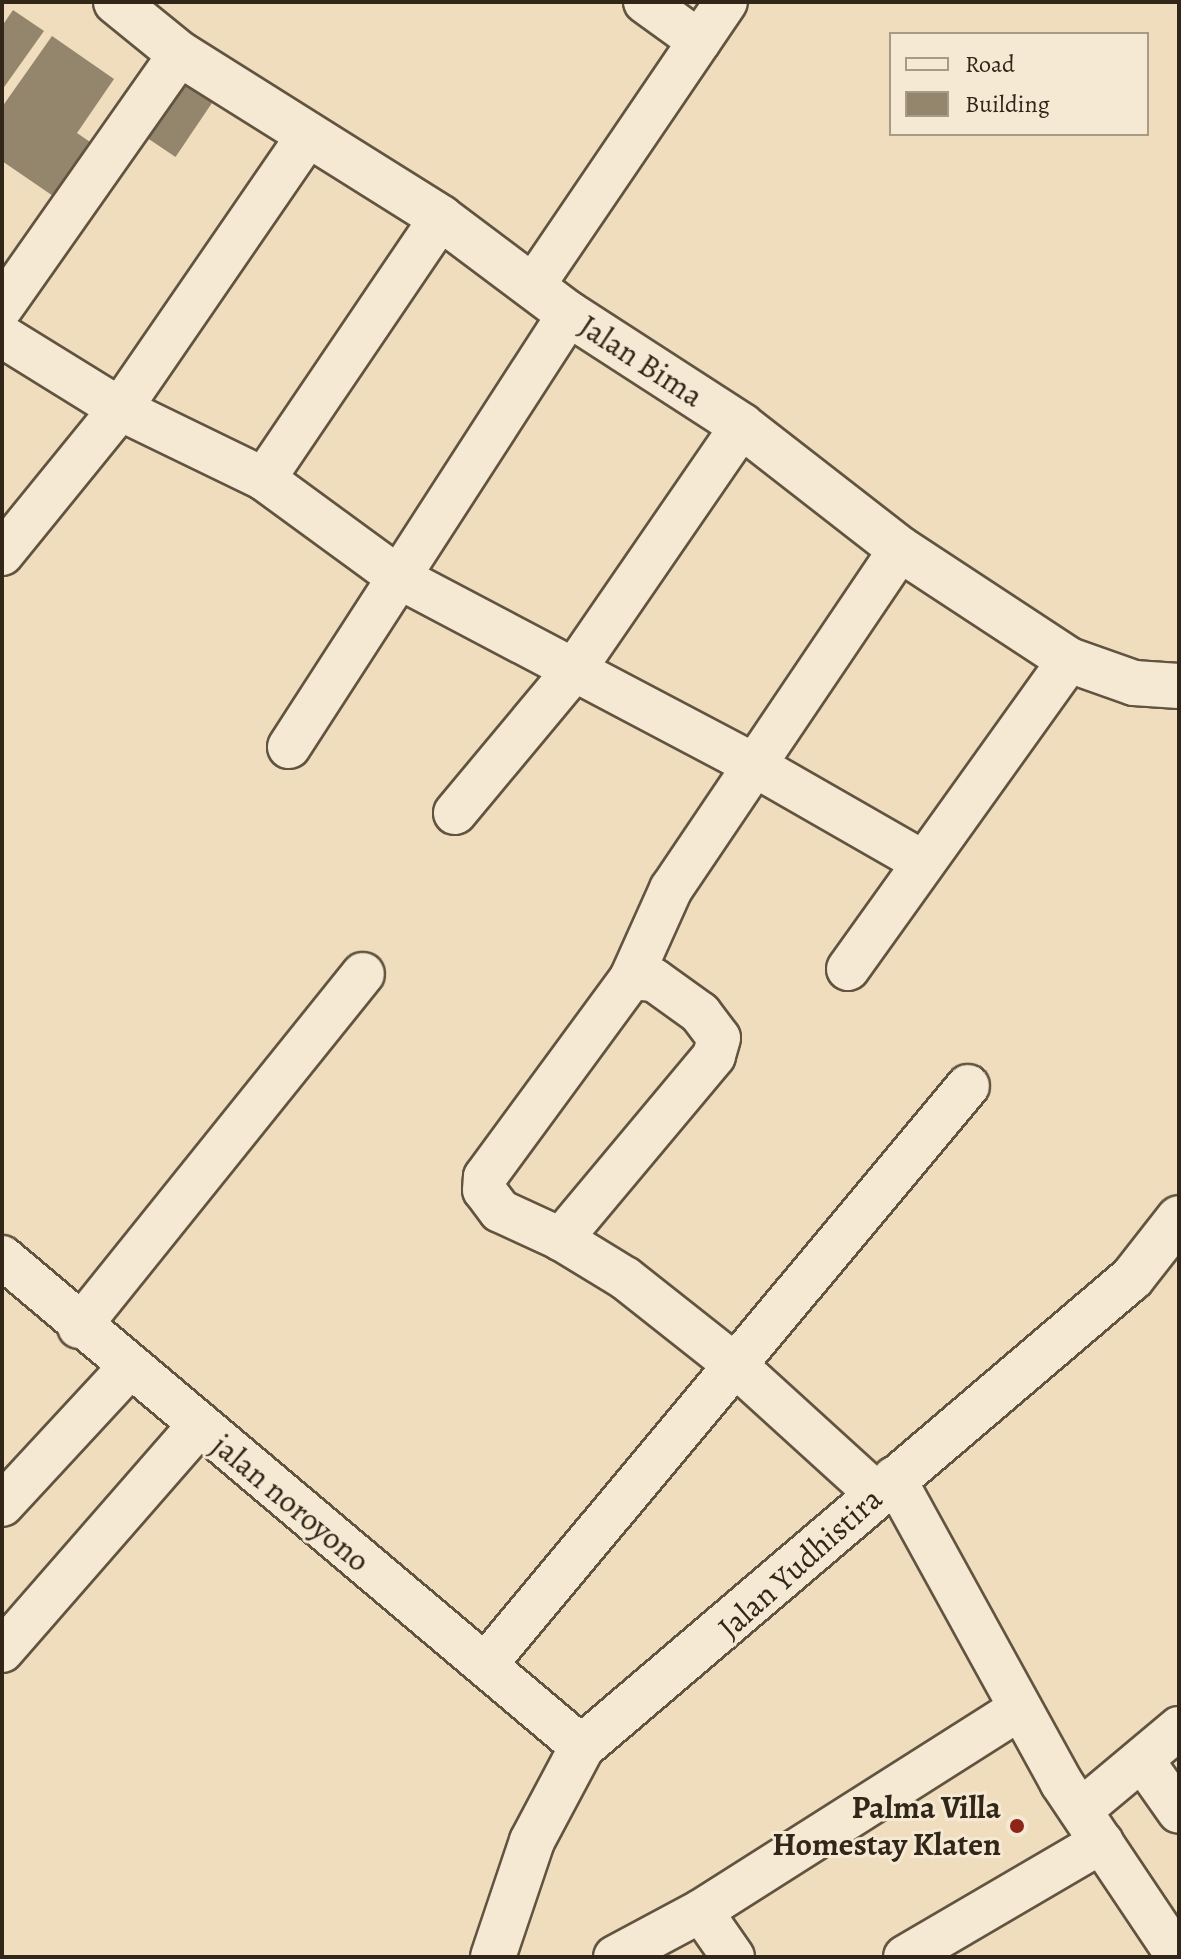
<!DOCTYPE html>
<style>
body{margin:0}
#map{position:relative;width:1181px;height:1959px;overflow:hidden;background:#f0ddbd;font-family:Alegreya,serif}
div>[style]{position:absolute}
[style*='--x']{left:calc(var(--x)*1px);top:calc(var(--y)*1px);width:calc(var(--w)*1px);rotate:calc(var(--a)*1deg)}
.building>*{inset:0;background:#94856d;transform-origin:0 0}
.roads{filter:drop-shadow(2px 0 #615440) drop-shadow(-2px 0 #615440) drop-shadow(0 2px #615440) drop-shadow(0 -2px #615440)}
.street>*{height:42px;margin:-21px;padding:0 21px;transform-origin:21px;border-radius:21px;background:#f5e9d4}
.secondary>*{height:44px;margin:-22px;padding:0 22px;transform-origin:22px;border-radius:22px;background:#f5e9d4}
.dots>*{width:22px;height:22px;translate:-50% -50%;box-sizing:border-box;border:4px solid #f5e9d4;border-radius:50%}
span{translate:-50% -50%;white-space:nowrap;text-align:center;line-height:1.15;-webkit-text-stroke:6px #f5e9d4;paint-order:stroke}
.street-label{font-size:32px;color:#312617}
.poi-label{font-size:32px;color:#312617;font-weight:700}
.right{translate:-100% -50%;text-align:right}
.frame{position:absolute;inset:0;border:4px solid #312617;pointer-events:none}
.legend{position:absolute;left:889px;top:32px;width:260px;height:104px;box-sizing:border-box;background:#f5e9d4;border:2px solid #a79b88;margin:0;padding:10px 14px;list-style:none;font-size:24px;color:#312617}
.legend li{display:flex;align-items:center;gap:16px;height:40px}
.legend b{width:40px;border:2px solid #a79b88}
</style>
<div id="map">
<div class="building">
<i style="clip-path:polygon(13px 10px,44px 31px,2px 90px,2px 26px)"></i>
<i style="clip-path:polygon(52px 36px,114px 79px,77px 133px,93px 144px,56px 198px,2px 161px,2px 107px)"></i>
<i style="left:179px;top:75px;width:43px;height:70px;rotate:34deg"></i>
</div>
<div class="roads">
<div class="street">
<i style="--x:645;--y:2;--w:67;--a:35.8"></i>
<i style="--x:533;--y:286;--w:343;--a:-55.8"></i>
<i style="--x:2;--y:307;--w:309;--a:-54.9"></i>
<i style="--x:2;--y:336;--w:139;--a:31.7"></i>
<i style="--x:120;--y:409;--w:160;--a:25.9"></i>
<i style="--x:264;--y:479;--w:166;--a:36.2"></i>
<i style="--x:398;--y:577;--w:400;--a:27.8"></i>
<i style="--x:752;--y:764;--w:197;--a:29.8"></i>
<i style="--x:264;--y:479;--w:315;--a:-55.9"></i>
<i style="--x:2;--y:554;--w:187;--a:-50.9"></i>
<i style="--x:120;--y:409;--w:332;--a:-55.5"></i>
<i style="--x:289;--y:747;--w:516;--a:-57.11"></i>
<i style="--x:455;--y:813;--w:186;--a:-50.2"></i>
<i style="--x:574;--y:670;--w:296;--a:-55.5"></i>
<i style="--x:848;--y:969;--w:380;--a:-54.4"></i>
<i style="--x:631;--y:978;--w:23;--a:5"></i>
<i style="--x:654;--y:980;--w:57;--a:35.7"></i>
<i style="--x:700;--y:1013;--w:31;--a:53"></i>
<i style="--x:719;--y:1038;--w:19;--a:106"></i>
<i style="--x:714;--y:1056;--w:239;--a:129.9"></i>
<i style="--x:561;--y:1239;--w:75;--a:31.4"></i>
<i style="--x:625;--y:1278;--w:139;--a:38.3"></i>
<i style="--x:734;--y:1364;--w:193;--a:42.3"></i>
<i style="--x:561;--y:1239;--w:67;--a:-155.3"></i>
<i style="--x:500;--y:1211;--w:26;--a:-127"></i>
<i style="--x:484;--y:1190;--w:13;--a:-86"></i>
<i style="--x:485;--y:1177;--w:247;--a:-53.7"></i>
<i style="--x:631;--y:978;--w:98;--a:-65.8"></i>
<i style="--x:671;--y:889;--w:410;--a:-56"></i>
<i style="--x:2;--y:1257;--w:759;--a:40.19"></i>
<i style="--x:79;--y:1327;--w:453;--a:-51.2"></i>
<i style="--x:894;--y:1478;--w:347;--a:61.2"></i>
<i style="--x:1061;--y:1782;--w:211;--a:56.2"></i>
<i style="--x:2;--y:1505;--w:188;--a:-47.2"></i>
<i style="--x:2;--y:1651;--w:298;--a:-48.9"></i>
<i style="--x:485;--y:1665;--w:754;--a:-50.17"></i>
<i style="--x:1143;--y:1761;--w:62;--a:54.8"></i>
<i style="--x:1081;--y:1810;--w:128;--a:-39.9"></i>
<i style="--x:701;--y:1911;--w:56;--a:55.2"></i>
<i style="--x:615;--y:1957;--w:98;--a:-28.1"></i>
<i style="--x:701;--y:1911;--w:377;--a:-32.4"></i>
<i style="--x:905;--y:1957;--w:228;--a:-30.3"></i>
</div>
<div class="secondary">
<i style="--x:116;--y:2;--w:82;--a:39.1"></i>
<i style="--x:180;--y:54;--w:308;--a:32.1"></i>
<i style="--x:441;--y:218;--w:160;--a:36.9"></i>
<i style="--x:569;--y:314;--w:206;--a:32.9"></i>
<i style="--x:742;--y:426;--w:200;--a:37.9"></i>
<i style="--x:900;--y:549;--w:202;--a:33.3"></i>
<i style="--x:1069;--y:660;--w:69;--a:19.5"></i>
<i style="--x:1134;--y:683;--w:45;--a:3.8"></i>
<i style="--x:493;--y:1957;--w:122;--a:-71.4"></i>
<i style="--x:532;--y:1841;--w:106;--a:-62"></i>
<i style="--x:582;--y:1747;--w:723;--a:-40.46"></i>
<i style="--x:1132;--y:1278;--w:76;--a:-51.9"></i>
</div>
</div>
<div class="dots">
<i style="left:1017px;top:1826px;background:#8f2418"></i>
</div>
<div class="street-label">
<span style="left:641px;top:361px;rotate:33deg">Jalan Bima</span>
<span style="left:291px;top:1503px;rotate:40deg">jalan noroyono</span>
<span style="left:800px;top:1563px;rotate:-42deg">Jalan Yudhistira</span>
</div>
<div class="poi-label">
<span class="right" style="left:1001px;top:1826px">Palma Villa<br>Homestay Klaten</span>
</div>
<div class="frame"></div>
<ul class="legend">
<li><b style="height:10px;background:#f5e9d4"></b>Road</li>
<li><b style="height:22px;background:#94856d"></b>Building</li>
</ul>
</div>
